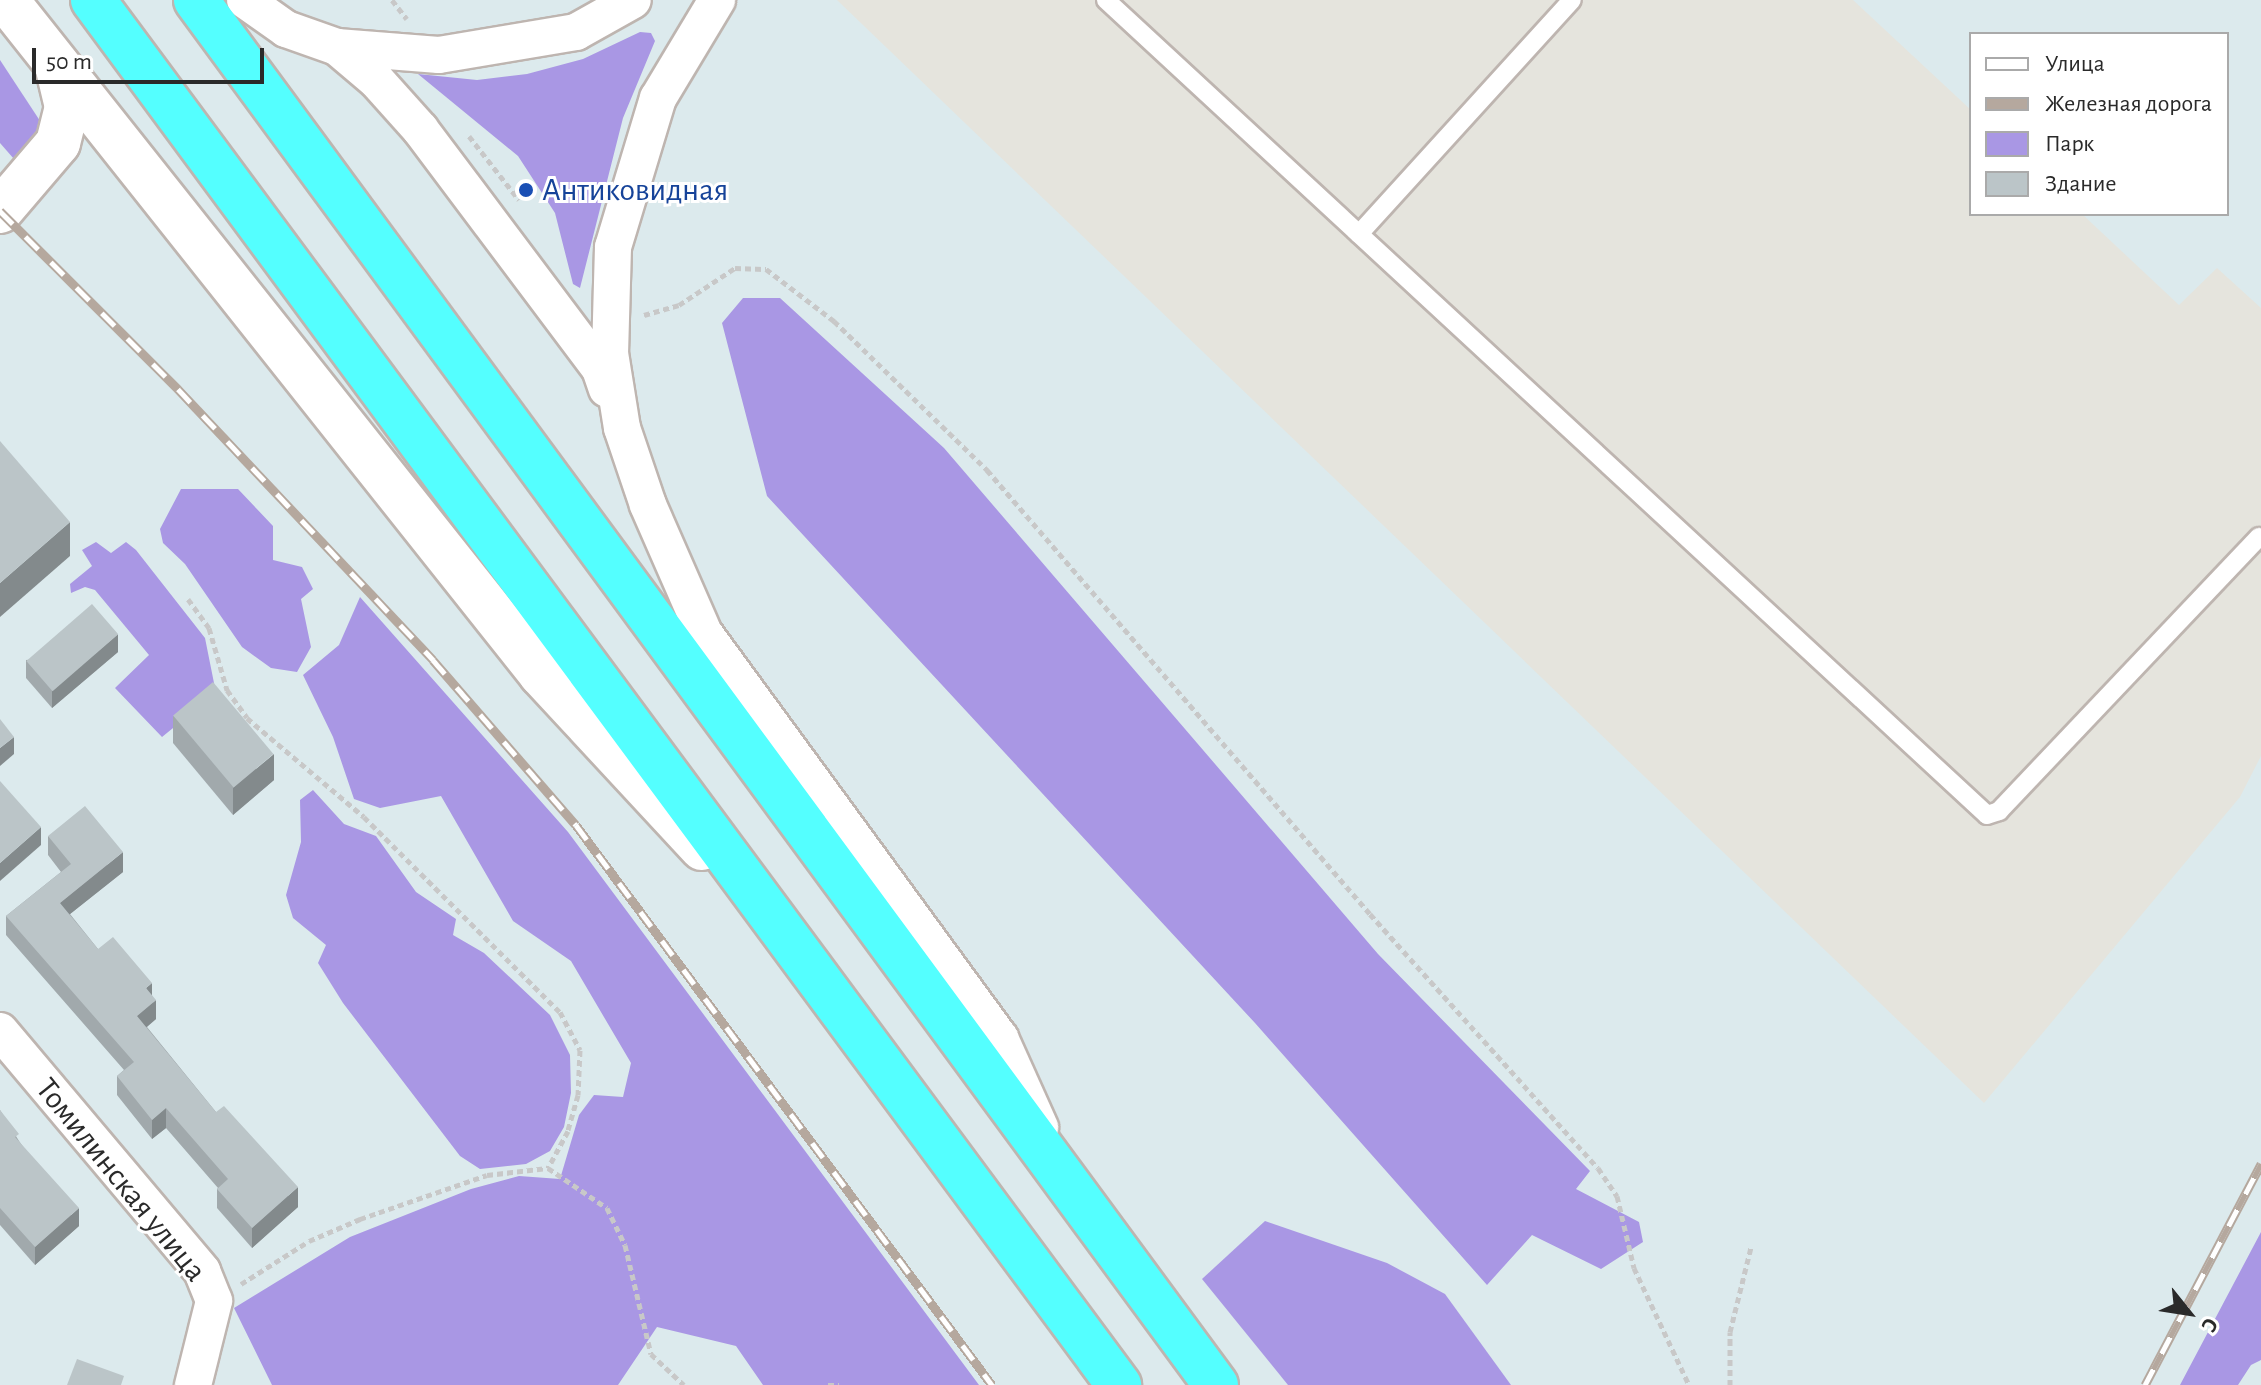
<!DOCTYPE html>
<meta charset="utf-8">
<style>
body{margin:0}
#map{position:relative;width:2261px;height:1385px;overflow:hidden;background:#dceaed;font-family:"Alegreya Sans",sans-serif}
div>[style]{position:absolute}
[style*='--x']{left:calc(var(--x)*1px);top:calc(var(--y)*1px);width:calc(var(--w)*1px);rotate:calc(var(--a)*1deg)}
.industrial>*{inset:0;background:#e5e4dd}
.green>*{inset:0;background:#a997e4}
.path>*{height:5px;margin-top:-2.5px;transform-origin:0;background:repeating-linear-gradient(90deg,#c8c8c8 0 6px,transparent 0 10px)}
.roads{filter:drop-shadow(2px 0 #beb5b0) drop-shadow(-2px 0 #beb5b0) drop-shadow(0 2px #beb5b0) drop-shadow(0 -2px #beb5b0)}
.lane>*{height:18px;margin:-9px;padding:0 9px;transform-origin:9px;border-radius:9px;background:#fff}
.street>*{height:36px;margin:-18px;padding:0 18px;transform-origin:18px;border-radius:18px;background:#fff}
.secondary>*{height:44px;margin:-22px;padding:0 22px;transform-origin:22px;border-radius:22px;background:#fff}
.highway>*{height:44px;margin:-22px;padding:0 22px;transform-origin:22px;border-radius:22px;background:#54ffff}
.rail>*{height:9px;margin-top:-4.5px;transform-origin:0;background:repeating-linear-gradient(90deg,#fff 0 18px,#b5a89e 0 36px);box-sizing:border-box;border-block:2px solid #b5a89e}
.wall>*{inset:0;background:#a1a9ac}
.shaded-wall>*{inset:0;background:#838a8c}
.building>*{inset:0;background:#bbc5c8;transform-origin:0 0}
.dots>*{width:22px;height:22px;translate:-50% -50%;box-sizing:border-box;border:4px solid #fff;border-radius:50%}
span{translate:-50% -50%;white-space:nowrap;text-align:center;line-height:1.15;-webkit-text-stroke:6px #fff;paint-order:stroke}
.transit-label{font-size:32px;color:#164399}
.left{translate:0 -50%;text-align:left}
.street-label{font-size:32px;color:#2a2a2a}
.legend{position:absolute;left:1969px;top:32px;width:260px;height:184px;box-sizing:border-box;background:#fff;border:2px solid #aaa;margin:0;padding:10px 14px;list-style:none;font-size:24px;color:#2a2a2a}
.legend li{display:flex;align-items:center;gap:16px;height:40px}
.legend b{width:40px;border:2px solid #aaa}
.north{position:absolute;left:2149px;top:1273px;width:80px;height:80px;-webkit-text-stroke:6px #fff;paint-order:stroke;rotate:120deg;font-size:22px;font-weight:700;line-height:32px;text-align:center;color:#2a2a2a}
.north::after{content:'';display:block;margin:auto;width:28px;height:36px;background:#2a2a2a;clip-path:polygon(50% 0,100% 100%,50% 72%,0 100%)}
.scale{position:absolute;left:32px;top:48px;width:232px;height:36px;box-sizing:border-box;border:4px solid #2a2a2a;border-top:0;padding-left:10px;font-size:24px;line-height:28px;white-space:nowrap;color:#2a2a2a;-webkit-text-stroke:6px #fff;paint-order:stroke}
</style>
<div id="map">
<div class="industrial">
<i style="clip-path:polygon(837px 0,1853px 0,1971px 110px,1971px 214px,2082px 214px,2179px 305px,2217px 268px,2261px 308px,2261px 756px,2240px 797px,1984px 1103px)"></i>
</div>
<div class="green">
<i style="clip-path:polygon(640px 32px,651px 33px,655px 41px,623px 118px,580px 288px,573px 284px,555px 213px,518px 156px,418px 74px,477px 80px,527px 74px,583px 59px)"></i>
<i style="clip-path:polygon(0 60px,46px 130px,14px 159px,0 143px)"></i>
<i style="clip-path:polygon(743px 298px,780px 298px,944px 448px,1378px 954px,1590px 1171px,1576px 1189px,1639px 1222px,1643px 1242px,1601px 1269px,1532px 1235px,1487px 1285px,1255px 1023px,767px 496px,722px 323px)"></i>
<i style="clip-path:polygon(181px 489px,238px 489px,273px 526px,273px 560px,302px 567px,313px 589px,301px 599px,311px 647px,297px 672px,271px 668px,242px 647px,185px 564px,163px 543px,160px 529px)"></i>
<i style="clip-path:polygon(96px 542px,111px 553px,126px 542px,136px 550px,205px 638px,216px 693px,162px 737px,115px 688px,149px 655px,95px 590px,85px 587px,71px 593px,70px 584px,92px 566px,82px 550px)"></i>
<i style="clip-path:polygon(360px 597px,568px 832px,979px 1385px,763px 1385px,736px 1346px,657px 1327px,618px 1385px,272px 1385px,234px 1308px,350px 1237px,471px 1189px,519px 1176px,560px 1179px,579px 1115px,594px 1095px,623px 1097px,631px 1063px,571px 961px,513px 921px,441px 796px,380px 808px,354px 799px,333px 737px,303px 675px,339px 645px)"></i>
<i style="clip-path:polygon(313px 790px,344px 824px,376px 836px,416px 892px,456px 919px,453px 935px,484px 953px,550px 1015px,570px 1055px,571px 1093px,564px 1127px,550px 1151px,526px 1164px,480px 1169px,460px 1156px,343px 1003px,318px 963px,326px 945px,293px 918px,286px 895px,301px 842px,300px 800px)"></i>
<i style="clip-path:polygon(1265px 1221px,1387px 1263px,1445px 1294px,1511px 1385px,1288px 1385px,1202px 1279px)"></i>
<i style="clip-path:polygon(2261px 1232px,2261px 1360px,2251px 1365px,2238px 1385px,2180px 1385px)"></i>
</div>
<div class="path">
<i style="--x:392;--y:0;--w:24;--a:52"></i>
<i style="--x:469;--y:136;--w:81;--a:52"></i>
<i style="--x:644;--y:315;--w:36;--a:-16"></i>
<i style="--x:679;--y:305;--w:67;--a:-33.5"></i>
<i style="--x:735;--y:268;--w:31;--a:2"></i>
<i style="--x:766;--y:269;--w:86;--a:37.4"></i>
<i style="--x:834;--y:321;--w:214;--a:44.2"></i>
<i style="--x:987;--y:470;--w:586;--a:49.22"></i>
<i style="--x:1370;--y:914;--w:341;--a:48.1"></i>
<i style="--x:1598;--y:1168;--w:34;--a:56"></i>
<i style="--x:1617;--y:1196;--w:74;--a:76.7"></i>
<i style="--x:1634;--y:1268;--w:129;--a:64.8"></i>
<i style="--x:188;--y:599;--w:36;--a:54"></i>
<i style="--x:209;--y:628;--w:65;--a:73.8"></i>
<i style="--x:227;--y:690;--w:34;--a:54"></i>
<i style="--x:247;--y:718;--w:153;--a:40.2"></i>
<i style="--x:364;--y:817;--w:276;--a:44.9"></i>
<i style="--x:560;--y:1012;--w:43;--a:62.2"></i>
<i style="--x:580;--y:1050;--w:45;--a:92.5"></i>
<i style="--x:578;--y:1095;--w:37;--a:106"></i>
<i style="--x:568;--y:1131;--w:42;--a:118.4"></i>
<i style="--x:241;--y:1284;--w:80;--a:-32.3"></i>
<i style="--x:309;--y:1241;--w:56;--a:-23.3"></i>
<i style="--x:360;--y:1219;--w:134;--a:-19.1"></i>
<i style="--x:487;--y:1175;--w:61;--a:-6.5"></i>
<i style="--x:548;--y:1168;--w:71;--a:34.1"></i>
<i style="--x:607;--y:1208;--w:41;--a:64.1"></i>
<i style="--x:625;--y:1245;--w:112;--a:76.6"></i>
<i style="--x:651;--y:1354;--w:45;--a:43.2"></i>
<i style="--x:828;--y:1385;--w:11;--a:0"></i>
<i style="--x:1730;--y:1385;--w:53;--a:-90"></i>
<i style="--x:1730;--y:1332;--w:88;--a:-76.1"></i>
</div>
<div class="roads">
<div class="lane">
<i style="--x:1106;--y:0;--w:1200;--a:42.77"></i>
<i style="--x:1987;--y:815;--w:13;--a:-18"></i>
<i style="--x:1999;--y:811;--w:378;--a:-46.5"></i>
<i style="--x:1359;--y:234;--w:316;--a:-47.7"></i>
</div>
<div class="street">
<i style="--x:245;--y:0;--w:50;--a:35.3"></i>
<i style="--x:286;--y:29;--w:54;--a:19.4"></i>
<i style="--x:337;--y:47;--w:102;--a:4.5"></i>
<i style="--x:439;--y:55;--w:139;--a:-9.5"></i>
<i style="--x:576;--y:32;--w:65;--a:-29.3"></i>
<i style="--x:717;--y:0;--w:114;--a:121"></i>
<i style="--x:658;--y:98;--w:156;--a:106.8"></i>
<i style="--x:613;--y:247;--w:106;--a:91.6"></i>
<i style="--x:610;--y:353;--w:76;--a:80.9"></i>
<i style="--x:622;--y:428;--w:81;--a:71.3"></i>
<i style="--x:648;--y:505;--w:140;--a:66.4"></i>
<i style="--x:704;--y:633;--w:502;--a:53.84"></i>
<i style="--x:1000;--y:1038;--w:98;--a:65.8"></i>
<i style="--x:337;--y:47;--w:51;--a:40.2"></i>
<i style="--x:376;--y:80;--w:66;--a:48.1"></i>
<i style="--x:420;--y:129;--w:300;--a:53.1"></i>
<i style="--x:600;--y:369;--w:21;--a:71"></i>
<i style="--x:0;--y:1031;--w:314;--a:49.9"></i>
<i style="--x:202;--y:1271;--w:32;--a:68"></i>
<i style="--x:214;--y:1301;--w:87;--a:104"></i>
</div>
<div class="secondary">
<i style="--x:6;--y:0;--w:861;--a:51.56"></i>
<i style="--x:541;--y:674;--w:237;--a:47.2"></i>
<i style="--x:0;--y:211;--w:89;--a:-49.5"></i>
<i style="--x:58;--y:143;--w:37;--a:-76"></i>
<i style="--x:67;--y:107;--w:43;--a:-103.4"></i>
</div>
<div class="highway">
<i style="--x:93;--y:0;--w:1724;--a:53.47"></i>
<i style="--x:196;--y:0;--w:1720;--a:53.63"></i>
</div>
</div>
<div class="rail">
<i style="--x:0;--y:211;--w:252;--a:45"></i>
<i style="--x:178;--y:389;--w:372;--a:46.7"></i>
<i style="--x:433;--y:660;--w:218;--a:49.1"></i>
<i style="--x:576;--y:825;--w:698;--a:53.39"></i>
<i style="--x:2145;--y:1385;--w:250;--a:-62.3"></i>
</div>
<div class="wall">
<i style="clip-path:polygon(118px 652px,52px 708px,26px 678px,26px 660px)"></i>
<i style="clip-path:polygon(173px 716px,274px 780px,233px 815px,173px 743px)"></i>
<i style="clip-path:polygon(48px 836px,123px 872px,70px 914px,98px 949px,152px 995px,156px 1019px,147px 1027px,216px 1112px,298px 1207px,252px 1248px,217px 1208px,217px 1189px,218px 1188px,166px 1128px,152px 1139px,117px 1095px,117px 1076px,124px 1070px,6px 935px,6px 916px,61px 872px,48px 855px)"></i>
<i style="clip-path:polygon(0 1110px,19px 1141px,79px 1226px,35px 1265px,0 1225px)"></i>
</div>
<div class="shaded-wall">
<i style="clip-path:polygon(70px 522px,70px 556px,0 617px,0 583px)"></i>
<i style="clip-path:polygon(118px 634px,118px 652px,52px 708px,52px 690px)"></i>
<i style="clip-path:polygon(14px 737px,14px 754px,0 766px,0 748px)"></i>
<i style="clip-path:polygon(274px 754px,274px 780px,233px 815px,233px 788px)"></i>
<i style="clip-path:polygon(41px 827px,41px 845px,0 881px,0 863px)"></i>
<i style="clip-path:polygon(123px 852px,123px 872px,60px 922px,60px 903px)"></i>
<i style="clip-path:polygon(152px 983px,152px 1003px,146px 988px)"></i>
<i style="clip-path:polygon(156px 1000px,156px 1019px,137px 1035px,137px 1016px)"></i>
<i style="clip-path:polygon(166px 1108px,166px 1128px,152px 1139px,152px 1120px)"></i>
<i style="clip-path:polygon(298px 1187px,298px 1207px,252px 1248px,252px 1228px)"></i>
<i style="clip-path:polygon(79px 1208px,79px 1226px,35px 1265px,35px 1247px)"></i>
</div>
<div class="building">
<i style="clip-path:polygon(0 441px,70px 522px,0 583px)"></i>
<i style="left:92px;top:604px;width:40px;height:87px;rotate:49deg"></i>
<i style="left:213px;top:682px;width:94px;height:52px;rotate:50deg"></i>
<i style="clip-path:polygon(0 719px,14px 737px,0 748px)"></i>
<i style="clip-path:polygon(0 781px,41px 827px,0 863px)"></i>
<i style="clip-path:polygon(85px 806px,123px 852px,60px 903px,98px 949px,113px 937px,152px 983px,146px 988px,156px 1000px,137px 1016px,216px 1112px,224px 1106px,298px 1187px,252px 1228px,217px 1189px,228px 1179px,166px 1108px,152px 1120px,117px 1076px,134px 1062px,6px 916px,71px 864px,48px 836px)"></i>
<i style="clip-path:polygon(0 1110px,19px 1134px,15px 1137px,79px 1208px,35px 1247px,0 1208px)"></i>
<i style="clip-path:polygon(77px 1359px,124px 1376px,121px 1385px,67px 1385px)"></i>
</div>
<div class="dots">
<i style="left:526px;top:190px;background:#1a4fb4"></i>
</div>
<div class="transit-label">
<span class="left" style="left:542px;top:190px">Антиковидная</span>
</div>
<div class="street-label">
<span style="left:121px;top:1180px;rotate:51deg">Томилинская улица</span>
</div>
<ul class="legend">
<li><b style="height:10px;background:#fff"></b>Улица</li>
<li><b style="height:10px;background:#b5a89e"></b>Железная дорога</li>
<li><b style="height:22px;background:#a997e4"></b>Парк</li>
<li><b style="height:22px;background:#bbc5c8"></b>Здание</li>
</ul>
<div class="north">С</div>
<div class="scale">50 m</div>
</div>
